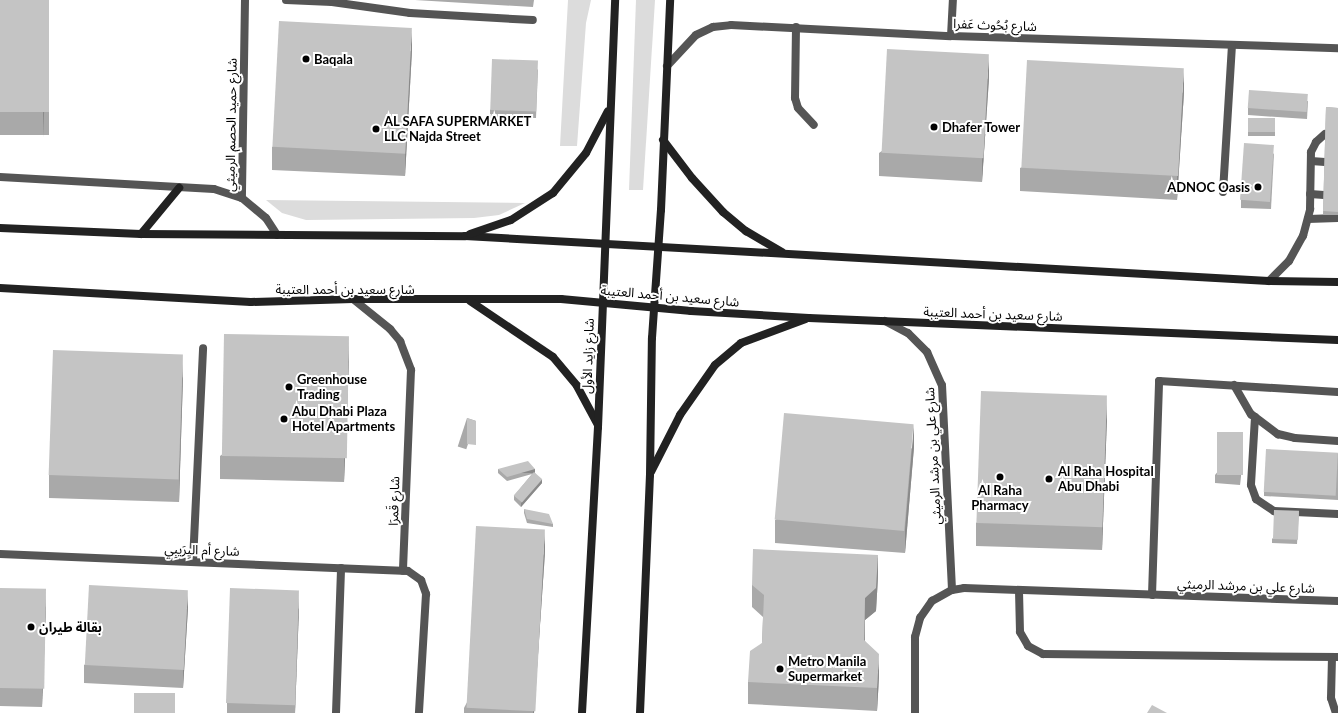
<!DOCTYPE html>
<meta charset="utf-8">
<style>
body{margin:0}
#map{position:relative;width:1338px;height:713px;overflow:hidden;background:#fff;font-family:Lato,"Noto Sans Arabic",sans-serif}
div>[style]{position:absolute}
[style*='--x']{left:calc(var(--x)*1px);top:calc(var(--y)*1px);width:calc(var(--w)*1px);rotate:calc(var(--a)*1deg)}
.green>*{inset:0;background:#dcdcdc}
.lane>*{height:8px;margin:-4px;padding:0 4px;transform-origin:4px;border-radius:4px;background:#555}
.street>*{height:8px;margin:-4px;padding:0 4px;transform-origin:4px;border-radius:4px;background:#555}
.secondary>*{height:8px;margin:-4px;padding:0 4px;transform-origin:4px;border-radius:4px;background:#222}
.wall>*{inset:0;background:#a9a9a9;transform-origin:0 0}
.shaded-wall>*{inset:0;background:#898989;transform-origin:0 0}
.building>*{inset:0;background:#c4c4c4;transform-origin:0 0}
.dots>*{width:11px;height:11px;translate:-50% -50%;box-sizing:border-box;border:2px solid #fff;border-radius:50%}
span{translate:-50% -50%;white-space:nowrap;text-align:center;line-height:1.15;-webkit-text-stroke:4px #fff;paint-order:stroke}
.street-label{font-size:13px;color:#000}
.poi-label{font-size:13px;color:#000;font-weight:700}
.left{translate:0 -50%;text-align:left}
.right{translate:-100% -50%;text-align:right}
</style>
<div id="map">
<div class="green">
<i style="clip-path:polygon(568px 0,591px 0,586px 23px,577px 146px,560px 146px)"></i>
<i style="clip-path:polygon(636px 0,655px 0,643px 190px,629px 190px)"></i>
<i style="clip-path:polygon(266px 200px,525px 203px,499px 215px,474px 218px,306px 220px,282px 213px)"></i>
</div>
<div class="lane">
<i style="--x:796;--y:27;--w:71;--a:90.8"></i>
<i style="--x:795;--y:98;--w:10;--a:73"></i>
<i style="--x:798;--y:108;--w:23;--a:47"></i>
<i style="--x:1311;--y:161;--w:14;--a:4"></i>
<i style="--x:0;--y:177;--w:214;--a:3.2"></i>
<i style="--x:214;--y:189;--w:29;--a:18"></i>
<i style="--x:1310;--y:194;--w:14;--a:4"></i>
<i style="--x:1308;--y:219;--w:30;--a:-2"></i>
<i style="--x:1269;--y:281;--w:28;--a:-45"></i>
<i style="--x:1289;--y:261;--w:29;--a:-61"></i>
<i style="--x:1303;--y:236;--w:28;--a:-75"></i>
<i style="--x:1310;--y:209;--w:57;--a:-89"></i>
<i style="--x:1311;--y:152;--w:11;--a:-63"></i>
<i style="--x:1316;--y:142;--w:12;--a:-42"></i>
<i style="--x:1159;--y:381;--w:179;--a:3.5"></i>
<i style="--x:1234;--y:385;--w:34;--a:60"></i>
<i style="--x:1251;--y:414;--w:34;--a:37"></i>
<i style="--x:1278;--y:434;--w:17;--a:13"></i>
<i style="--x:1295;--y:438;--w:43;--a:4"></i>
<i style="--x:1255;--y:417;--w:68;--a:93.4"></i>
<i style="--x:1251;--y:485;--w:15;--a:70"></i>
<i style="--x:1256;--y:499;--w:22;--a:34"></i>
<i style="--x:1274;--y:511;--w:64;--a:2.7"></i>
<i style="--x:193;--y:562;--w:214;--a:-87.3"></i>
<i style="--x:1019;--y:591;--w:41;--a:88.6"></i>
<i style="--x:1020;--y:632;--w:16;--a:60"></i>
<i style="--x:1028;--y:646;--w:17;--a:28"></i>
<i style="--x:1043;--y:654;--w:295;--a:0.6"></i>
<i style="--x:1332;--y:657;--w:41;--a:91.4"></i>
<i style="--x:1331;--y:698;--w:16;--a:72"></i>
</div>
<div class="street">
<i style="--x:245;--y:0;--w:198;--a:90.9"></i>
<i style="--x:242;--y:198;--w:31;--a:40"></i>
<i style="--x:266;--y:218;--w:20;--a:57"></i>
<i style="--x:286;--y:0;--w:46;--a:2.5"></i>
<i style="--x:332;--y:2;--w:79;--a:8"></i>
<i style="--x:410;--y:13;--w:123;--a:3.3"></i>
<i style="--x:951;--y:36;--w:36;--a:-87"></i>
<i style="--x:667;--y:66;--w:42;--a:-46.9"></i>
<i style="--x:696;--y:35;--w:19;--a:-25"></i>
<i style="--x:713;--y:27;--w:18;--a:-6"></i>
<i style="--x:731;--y:25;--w:220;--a:2.9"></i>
<i style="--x:951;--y:36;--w:387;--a:1.8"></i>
<i style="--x:1223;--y:192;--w:147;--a:-86.5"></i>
<i style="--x:353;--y:299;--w:48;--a:39"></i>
<i style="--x:390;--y:329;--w:16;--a:50"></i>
<i style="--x:400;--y:341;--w:31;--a:69"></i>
<i style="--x:411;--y:370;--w:201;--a:92.3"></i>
<i style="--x:885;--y:321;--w:26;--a:28"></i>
<i style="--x:908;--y:333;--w:27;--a:45"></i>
<i style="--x:927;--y:352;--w:36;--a:66"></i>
<i style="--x:942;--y:385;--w:205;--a:87.2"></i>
<i style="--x:0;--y:554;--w:408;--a:2.4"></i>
<i style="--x:408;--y:571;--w:16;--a:35"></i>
<i style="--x:421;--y:580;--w:15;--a:70"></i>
<i style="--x:426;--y:594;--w:119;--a:93.4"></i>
<i style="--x:1152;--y:595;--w:214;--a:-88.1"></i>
<i style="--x:336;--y:713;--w:145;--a:-88"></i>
<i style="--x:915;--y:713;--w:76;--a:-90"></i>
<i style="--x:915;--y:637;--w:20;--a:-75"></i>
<i style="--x:920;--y:618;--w:21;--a:-55"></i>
<i style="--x:932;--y:601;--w:23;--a:-29"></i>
<i style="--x:952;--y:590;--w:12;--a:-9"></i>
<i style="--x:964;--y:588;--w:374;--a:2"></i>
</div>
<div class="secondary">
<i style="--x:663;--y:140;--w:48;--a:52.7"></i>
<i style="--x:692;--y:178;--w:46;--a:47.6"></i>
<i style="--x:723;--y:212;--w:30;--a:40"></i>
<i style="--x:746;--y:231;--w:42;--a:30.3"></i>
<i style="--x:0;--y:228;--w:141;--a:2.4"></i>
<i style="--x:141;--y:234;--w:324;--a:0.4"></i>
<i style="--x:465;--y:236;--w:805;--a:3.2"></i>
<i style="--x:1269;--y:281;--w:69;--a:0.8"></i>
<i style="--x:141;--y:234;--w:60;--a:-50.4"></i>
<i style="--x:470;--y:234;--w:43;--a:-18.9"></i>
<i style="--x:511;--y:220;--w:50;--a:-32.7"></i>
<i style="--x:553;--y:193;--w:52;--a:-50.5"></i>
<i style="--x:586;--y:153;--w:47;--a:-62.4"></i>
<i style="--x:0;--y:288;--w:251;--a:3.2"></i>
<i style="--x:251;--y:302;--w:102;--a:-1.7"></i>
<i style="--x:353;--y:299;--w:208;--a:0"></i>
<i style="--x:561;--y:299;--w:131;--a:5.3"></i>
<i style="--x:691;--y:311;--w:118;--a:3.4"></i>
<i style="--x:809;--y:318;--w:529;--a:2.38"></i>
<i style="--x:470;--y:301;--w:100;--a:34"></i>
<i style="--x:553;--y:357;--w:38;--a:50"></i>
<i style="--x:577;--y:386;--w:44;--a:61.7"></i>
<i style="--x:651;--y:472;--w:64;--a:-63"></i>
<i style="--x:680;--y:415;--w:61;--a:-55"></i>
<i style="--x:715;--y:365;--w:34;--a:-40"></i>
<i style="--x:741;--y:343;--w:69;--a:-20.3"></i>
<i style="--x:582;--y:713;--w:286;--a:-86.8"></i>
<i style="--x:598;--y:427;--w:427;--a:-87.7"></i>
<i style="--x:640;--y:713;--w:238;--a:-87.6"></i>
<i style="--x:650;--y:475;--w:137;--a:-89.2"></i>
<i style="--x:652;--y:338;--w:128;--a:-86"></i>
<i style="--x:661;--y:210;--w:210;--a:-87.5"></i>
</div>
<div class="wall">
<i style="left:0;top:0;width:49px;height:135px"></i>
<i style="clip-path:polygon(415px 0,534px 0,533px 7px)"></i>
<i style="clip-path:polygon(412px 50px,405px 176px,272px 170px,272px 147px)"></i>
<i style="clip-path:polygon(538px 69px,536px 118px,490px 118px,490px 110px)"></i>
<i style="clip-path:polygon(989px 78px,982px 182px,879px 176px,879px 153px)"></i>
<i style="clip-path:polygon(1184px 92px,1177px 200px,1020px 191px,1020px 168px)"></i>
<i style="clip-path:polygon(1308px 101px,1307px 119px,1248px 115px,1248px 108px)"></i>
<i style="clip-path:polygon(1326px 107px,1338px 108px,1338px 215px,1323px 215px)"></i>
<i style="left:1248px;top:118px;width:27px;height:18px"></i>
<i style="clip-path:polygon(1274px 153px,1271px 209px,1241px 208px,1241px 200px)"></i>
<i style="clip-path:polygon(349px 360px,344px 482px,220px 479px,220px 456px)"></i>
<i style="clip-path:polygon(183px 377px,179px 502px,49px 498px,49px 475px)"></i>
<i style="left:467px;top:418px;width:9px;height:30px;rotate:18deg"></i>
<i style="clip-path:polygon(1107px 418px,1102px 550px,976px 546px,976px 523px)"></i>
<i style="clip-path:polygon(1243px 440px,1240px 485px,1215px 483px,1215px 475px)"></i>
<i style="clip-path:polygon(914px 447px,905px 553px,775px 543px,775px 520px)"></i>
<i style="clip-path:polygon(1338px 453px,1338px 500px,1264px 496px,1264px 492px)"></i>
<i style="clip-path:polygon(498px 469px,535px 473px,542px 483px,521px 507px,514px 500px,514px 496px,532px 474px,507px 481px,498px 473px)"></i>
<i style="clip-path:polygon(524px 509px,553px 524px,553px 527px,527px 523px,524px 513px)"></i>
<i style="clip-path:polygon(1299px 511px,1297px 544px,1272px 543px,1272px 539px)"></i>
<i style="clip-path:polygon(545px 552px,534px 713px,464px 713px,464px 708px)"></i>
<i style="clip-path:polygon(878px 577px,876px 611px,865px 620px,865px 641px,879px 677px,877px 711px,748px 704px,748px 682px,762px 643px,763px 617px,752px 607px,752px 585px)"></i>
<i style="clip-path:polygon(0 588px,46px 607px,42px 707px,0 706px)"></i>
<i style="clip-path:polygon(188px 608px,183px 688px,84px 683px,84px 665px)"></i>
<i style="clip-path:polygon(299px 608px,295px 713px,227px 713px,227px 703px)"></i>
</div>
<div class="shaded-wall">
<i style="clip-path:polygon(49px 0,43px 137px,43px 114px)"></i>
<i style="clip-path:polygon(412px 27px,412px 50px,405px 176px,405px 153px)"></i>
<i style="clip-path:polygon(989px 55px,989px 78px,982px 182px,982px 160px)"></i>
<i style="clip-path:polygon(1184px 69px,1184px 92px,1177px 200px,1177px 177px)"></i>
<i style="clip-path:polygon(349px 337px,349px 360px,344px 482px,344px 460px)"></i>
<i style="clip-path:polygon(183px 355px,183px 377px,179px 502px,179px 479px)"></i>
<i style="clip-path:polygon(1107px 395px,1107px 418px,1102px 550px,1102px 528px)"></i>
<i style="clip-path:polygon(914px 424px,914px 447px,905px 553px,905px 530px)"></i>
<i style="clip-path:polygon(1243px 432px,1243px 440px,1240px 485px,1240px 477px)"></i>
<i style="left:535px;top:469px;width:4px;height:29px;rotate:90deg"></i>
<i style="clip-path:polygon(542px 479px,542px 483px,521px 507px,521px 503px)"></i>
<i style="clip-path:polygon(545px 530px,545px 552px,534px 713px,533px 713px)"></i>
<i style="clip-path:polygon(878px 555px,878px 577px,876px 611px,865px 620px,864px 663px,864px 640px,865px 598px)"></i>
<i style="clip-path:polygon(46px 589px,46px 607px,42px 707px,42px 689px)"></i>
<i style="clip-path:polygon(299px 590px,299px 608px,295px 713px,295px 705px)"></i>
<i style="clip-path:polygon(188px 591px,188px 608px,183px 688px,183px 670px)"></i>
<i style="clip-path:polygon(879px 654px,879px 677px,877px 711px,877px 688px)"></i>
</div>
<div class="building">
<i style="left:0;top:0;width:49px;height:112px"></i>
<i style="left:279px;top:21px;width:133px;height:126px;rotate:3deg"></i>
<i style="left:887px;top:49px;width:102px;height:104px;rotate:3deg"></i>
<i style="left:492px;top:59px;width:46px;height:51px;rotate:2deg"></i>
<i style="left:1027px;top:60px;width:157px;height:108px;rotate:3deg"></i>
<i style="left:1249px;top:90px;width:59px;height:18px;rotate:4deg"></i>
<i style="clip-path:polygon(1326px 107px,1338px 108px,1338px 212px,1323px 211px)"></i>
<i style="left:1248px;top:118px;width:27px;height:14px"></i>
<i style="left:1244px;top:143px;width:30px;height:57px;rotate:4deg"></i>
<i style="left:224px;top:334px;width:125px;height:122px;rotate:1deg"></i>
<i style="left:53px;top:350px;width:130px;height:125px;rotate:2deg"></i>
<i style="left:981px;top:391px;width:126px;height:132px;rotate:2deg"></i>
<i style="left:784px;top:413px;width:130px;height:107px;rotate:5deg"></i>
<i style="clip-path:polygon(467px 418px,476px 421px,476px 445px,467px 444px)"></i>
<i style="left:1217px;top:432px;width:26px;height:43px"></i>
<i style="left:1266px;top:449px;width:72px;height:43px;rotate:3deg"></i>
<i style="clip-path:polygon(528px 461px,535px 469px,507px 477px,498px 469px)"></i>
<i style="left:534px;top:472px;width:11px;height:31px;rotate:41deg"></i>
<i style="clip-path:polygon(524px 509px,549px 514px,553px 524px,527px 519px)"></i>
<i style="left:1274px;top:510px;width:25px;height:29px;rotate:2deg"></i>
<i style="left:476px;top:526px;width:69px;height:182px;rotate:3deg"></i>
<i style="clip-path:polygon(753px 549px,878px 555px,876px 588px,865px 598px,864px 640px,879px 654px,877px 688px,748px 682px,750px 651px,762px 643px,764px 595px,752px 585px)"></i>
<i style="left:89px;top:585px;width:99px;height:80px;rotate:3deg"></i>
<i style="left:0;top:588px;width:46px;height:100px;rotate:1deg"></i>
<i style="left:230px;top:588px;width:69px;height:115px;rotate:2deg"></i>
<i style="left:134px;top:693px;width:41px;height:20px"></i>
<i style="clip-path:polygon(1152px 705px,1167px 713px,1147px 713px)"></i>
</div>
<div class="dots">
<i style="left:306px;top:59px;background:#000"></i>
<i style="left:934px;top:127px;background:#000"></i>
<i style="left:376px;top:129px;background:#000"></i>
<i style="left:1258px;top:187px;background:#000"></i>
<i style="left:289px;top:387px;background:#000"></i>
<i style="left:284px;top:419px;background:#000"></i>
<i style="left:1000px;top:477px;background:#000"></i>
<i style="left:1049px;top:479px;background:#000"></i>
<i style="left:31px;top:627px;background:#000"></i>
<i style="left:780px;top:669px;background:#000"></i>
</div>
<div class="street-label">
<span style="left:995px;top:25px;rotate:2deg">شارع بُحُوث عَفرا</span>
<span style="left:231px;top:125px;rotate:-89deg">شارع حميد الحصم الرميثي</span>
<span style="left:345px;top:289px">شارع سعيد بن أحمد العتيبة</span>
<span style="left:670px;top:296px;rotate:5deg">شارع سعيد بن أحمد العتيبة</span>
<span style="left:993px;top:314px;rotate:2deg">شارع سعيد بن أحمد العتيبة</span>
<span style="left:588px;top:356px;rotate:-88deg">شارع زايد الأول</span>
<span style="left:933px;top:456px;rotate:-93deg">شارع علي بن مرشد الرميثي</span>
<span style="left:394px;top:501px;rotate:-88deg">شارع قَمرَا</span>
<span style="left:202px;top:550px;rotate:2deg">شارع أم اليِرَيبِي</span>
<span style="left:1246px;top:586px;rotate:2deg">شارع علي بن مرشد الرميثي</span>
</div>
<div class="poi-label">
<span class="left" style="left:314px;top:59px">Baqala</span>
<span class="left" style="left:384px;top:129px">AL SAFA SUPERMARKET<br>LLC Najda Street</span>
<span class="left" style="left:942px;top:127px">Dhafer Tower</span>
<span class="right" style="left:1250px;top:187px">ADNOC Oasis</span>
<span class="left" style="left:297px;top:387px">Greenhouse<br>Trading</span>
<span class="left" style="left:292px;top:419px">Abu Dhabi Plaza<br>Hotel Apartments</span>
<span class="left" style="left:1058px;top:479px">Al Raha Hospital<br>Abu Dhabi</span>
<span style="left:1000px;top:498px">Al Raha<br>Pharmacy</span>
<span class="left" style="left:39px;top:627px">بقالة طيران</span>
<span class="left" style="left:788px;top:669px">Metro Manila<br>Supermarket</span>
</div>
</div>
